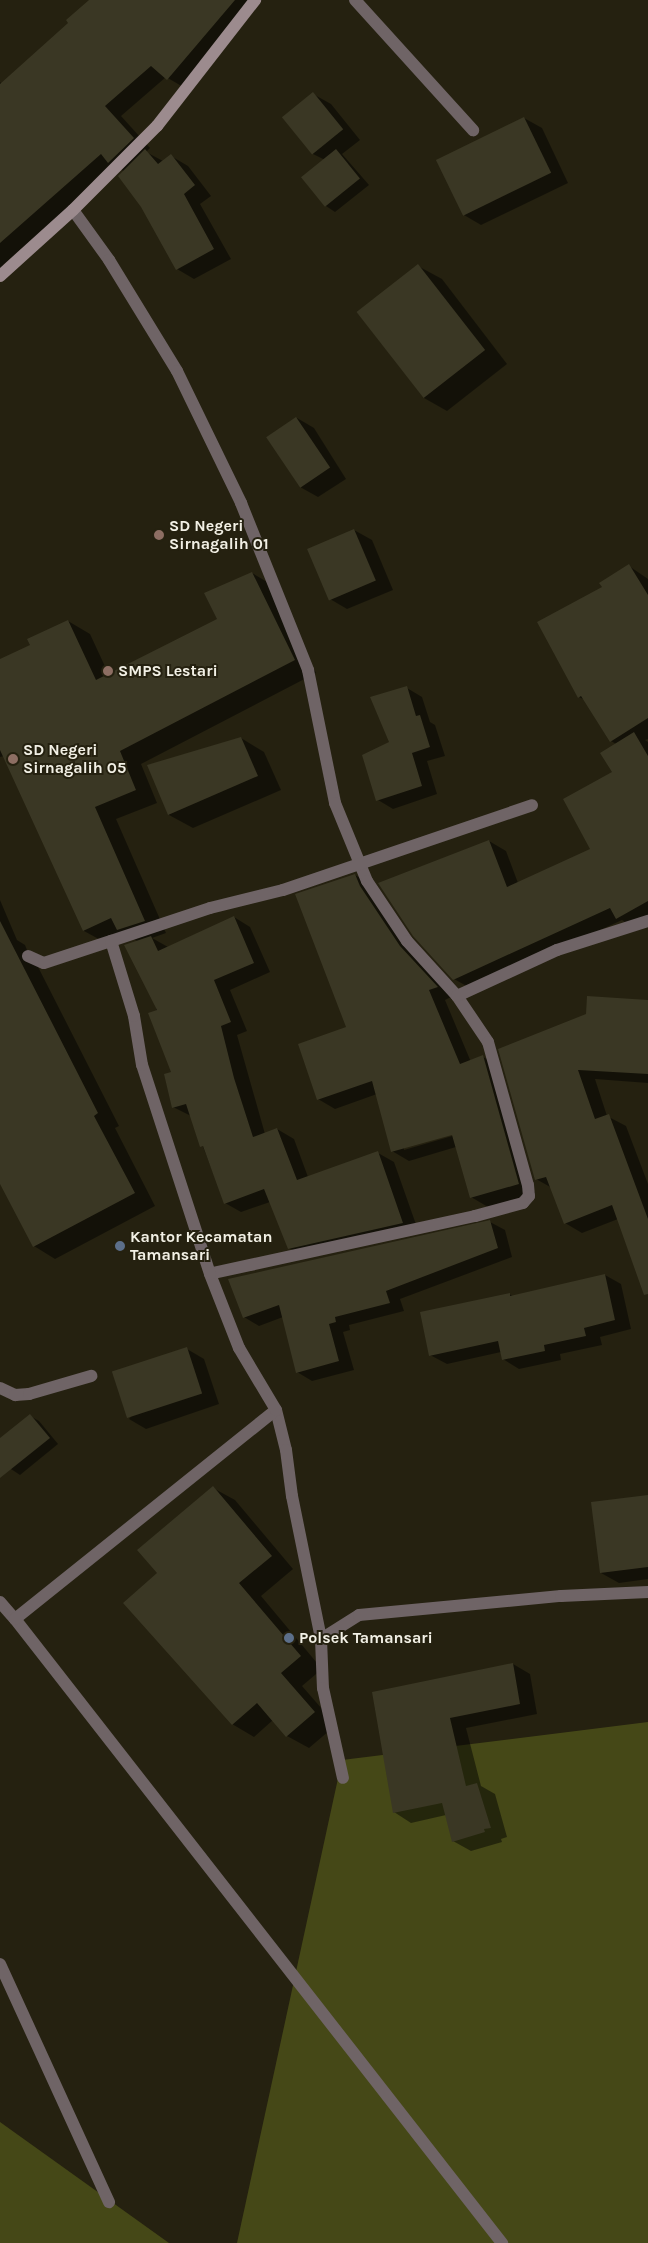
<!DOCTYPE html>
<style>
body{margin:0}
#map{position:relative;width:648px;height:2243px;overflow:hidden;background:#252110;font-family:Karla,sans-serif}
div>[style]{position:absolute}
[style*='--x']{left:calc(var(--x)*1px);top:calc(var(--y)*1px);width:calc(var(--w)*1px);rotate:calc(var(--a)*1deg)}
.green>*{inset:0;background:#454817}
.shadow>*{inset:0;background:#0007}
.building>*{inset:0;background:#3a3724;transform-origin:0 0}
.service>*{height:12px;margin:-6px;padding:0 6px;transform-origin:6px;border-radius:6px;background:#6f6466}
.minor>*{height:12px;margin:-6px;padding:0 6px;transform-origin:6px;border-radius:6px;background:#6f6466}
.secondary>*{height:12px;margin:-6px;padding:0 6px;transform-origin:6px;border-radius:6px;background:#9c8b8e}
.dots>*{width:14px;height:14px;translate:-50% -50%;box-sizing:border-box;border:2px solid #252110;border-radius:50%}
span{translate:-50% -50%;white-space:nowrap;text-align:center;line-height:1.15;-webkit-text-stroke:4px #252110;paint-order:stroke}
.poi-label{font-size:16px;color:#f2f0e5;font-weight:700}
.left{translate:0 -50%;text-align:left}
</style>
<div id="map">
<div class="green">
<i style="clip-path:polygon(648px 1722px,648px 2243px,237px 2243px,342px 1760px)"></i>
<i style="clip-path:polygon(0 2122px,169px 2243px,0 2243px)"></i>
</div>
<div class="shadow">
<i style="clip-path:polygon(102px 0,262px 0,185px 88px,166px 77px,121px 116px,150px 148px,146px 152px,163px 161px,171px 156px,188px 166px,211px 196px,200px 204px,231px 259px,194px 279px,177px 269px,125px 172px,115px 166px,3px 265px,7px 269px,0 275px,0 82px,2px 84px)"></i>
<i style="clip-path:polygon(313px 94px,331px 104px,360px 140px,342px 154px,369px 185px,335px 212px,326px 206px,303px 178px,325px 160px,313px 154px)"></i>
<i style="clip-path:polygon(524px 118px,542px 128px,568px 183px,481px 225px,464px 215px)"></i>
<i style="clip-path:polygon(418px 266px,442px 279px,507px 364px,447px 411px,424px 398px)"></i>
<i style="clip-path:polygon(297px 418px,314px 428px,346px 479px,318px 497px,300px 487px)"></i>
<i style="clip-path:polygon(354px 530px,372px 540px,393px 590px,347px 609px,330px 599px)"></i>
<i style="clip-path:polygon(629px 566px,648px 579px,648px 739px,645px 740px,648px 742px,648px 920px,634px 928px,622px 920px,472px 989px,454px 979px,489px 841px,506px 851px,518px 883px,592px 849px,614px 772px,616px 744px,611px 741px,585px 700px,579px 697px,604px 588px)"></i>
<i style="clip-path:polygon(252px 573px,274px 586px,316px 673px,141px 764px,157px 803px,116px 819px,166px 933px,152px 938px,168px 947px,234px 917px,250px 927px,270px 972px,230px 990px,247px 1031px,237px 1035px,265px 1134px,277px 1129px,294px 1139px,308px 1177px,378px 1153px,394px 1162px,419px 1233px,305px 1257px,289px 1248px,270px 1202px,241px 1212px,225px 1203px,191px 1116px,173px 1107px,173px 1073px,139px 942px,125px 934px,106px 943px,84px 931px,4px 756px,0 757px,0 661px,31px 646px,68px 621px,90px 634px,109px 675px,219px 620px)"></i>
<i style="clip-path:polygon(407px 688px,422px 697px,430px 722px,435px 725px,445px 756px,427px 761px,437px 794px,393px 809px,378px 800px)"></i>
<i style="clip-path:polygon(241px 738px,264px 752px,281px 790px,193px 828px,169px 815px,149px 766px)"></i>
<i style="clip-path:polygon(evenodd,355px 875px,372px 885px,453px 996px,445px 1000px,471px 1062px,483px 1057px,500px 1066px,535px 1194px,488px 1207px,471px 1197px,456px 1147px,409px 1161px,392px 1151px,377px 1094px,335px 1109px,318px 1099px,348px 1028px,355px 875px,458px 1132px,459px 1134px,404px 1150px,404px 1147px,458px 1132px)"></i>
<i style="clip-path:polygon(0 900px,17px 940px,25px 945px,29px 955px,33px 957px,119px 1126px,115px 1128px,155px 1206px,55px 1259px,34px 1246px,0 1182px)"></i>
<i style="clip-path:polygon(648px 1001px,648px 1083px,595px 1079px,607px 1116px,626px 1126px,648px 1184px,648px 1267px,618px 1219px,582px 1233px,565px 1223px,552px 1188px,536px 1179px,500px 1050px)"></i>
<i style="clip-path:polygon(490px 1222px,505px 1230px,512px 1257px,400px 1299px,404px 1311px,349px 1325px,350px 1330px,343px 1332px,354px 1370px,312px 1381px,297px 1372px,283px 1317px,259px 1326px,244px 1317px)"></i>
<i style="clip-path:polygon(605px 1275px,621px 1284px,631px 1329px,600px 1337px,602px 1345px,560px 1354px,561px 1360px,519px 1369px,503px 1359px,501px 1352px,447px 1364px,430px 1355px,509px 1294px,513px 1296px)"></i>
<i style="clip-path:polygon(187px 1349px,204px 1359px,219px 1404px,146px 1429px,129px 1419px)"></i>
<i style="clip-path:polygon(30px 1416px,39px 1421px,58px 1444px,20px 1475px,11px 1469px,0 1456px,0 1440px)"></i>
<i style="clip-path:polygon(213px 1488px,235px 1500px,293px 1569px,261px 1596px,322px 1669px,302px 1686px,336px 1725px,309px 1748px,287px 1736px,273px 1720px,254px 1737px,232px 1724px,159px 1573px)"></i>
<i style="clip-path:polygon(648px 1496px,648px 1579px,619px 1583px,601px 1573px)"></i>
<i style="clip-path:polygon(513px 1664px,530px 1674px,537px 1714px,466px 1728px,481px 1786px,495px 1794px,507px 1837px,501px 1839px,502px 1842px,471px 1851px,453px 1841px,446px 1815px,411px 1823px,394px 1812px,374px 1693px)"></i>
</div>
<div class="building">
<i style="clip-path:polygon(89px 0,235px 0,167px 80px,151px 66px,105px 106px,134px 138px,108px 163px,101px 154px,0 243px,0 84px,68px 23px,66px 20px)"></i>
<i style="left:313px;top:92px;width:48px;height:40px;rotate:51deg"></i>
<i style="left:524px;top:117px;width:62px;height:98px;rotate:64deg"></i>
<i style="clip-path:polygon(145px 149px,158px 164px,171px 154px,195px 185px,184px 194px,214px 249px,176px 270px,141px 207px,118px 176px)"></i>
<i style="left:336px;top:149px;width:38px;height:45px;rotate:51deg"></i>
<i style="left:418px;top:264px;width:109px;height:78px;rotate:52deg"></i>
<i style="left:296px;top:417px;width:61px;height:36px;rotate:56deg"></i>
<i style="left:354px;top:529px;width:56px;height:51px;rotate:67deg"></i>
<i style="clip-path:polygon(629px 564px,648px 595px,648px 718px,610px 742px,581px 696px,578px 698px,537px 622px,602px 587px,599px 583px)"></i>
<i style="clip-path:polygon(252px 572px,295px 660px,120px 751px,136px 790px,95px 807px,145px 921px,117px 930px,111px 918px,83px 931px,0 750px,0 659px,30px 645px,27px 639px,68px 620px,96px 680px,217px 619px,204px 593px)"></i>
<i style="clip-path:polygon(407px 686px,416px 716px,420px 715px,430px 747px,412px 753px,422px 786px,376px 801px,362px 755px,389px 742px,370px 697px)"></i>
<i style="clip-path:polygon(634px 732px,648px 756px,648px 901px,616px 919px,610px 908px,453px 980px,413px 936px,378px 883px,489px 840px,507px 887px,590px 849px,563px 799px,612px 772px,600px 753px)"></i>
<i style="clip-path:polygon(241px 737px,258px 776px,168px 815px,147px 765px)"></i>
<i style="clip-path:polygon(355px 874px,360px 886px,400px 946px,438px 987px,429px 990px,460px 1064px,483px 1055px,519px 1184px,470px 1198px,452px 1135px,391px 1152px,372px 1081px,317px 1100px,298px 1044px,346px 1027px,295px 894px)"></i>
<i style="clip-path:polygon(234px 916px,254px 963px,214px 980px,231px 1022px,221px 1026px,234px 1078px,253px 1137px,277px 1128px,297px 1180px,378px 1151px,403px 1223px,288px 1249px,264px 1189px,224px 1204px,203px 1146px,200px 1147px,186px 1104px,172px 1108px,164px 1074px,171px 1072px,148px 1013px,157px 1010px,124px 945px,151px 936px,158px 951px)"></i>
<i style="clip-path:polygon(0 921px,98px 1113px,94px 1116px,135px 1193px,33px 1247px,0 1184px)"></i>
<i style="clip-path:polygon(587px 996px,648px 1000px,648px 1074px,578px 1070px,595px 1119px,609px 1114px,648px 1219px,648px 1294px,644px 1295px,612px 1205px,564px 1224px,546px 1177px,535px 1180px,498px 1049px,586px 1014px)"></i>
<i style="clip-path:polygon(490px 1220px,498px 1248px,386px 1291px,390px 1303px,335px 1317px,336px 1322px,329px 1324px,339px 1361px,296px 1373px,279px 1305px,243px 1318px,228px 1279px)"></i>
<i style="clip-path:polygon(605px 1274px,615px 1320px,584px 1328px,586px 1336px,544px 1345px,545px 1351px,502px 1360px,498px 1341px,429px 1356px,420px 1312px,510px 1293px,510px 1296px)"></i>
<i style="left:187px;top:1347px;width:49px;height:79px;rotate:72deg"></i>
<i style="clip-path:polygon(30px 1414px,50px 1438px,0 1478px,0 1438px)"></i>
<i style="clip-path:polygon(213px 1486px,272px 1556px,239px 1583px,301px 1656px,281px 1673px,315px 1712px,286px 1737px,257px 1703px,232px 1725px,123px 1603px,157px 1573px,137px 1550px)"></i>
<i style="clip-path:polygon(648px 1495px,648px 1567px,600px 1573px,591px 1502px)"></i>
<i style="clip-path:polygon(513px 1663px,520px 1704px,450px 1718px,466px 1786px,477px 1783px,491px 1828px,484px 1829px,485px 1832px,452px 1842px,442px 1803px,393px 1813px,372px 1692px)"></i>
</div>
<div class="service">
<i style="--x:355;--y:0;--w:176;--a:47.8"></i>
<i style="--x:0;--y:1388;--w:17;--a:25"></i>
<i style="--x:15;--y:1395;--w:14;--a:-4"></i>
<i style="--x:29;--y:1394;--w:65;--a:-16.2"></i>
</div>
<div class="minor">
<i style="--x:73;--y:210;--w:62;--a:54.2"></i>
<i style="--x:109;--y:260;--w:130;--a:58.5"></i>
<i style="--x:177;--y:371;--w:147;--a:64.1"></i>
<i style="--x:241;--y:503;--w:180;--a:68.1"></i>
<i style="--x:308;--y:670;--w:136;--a:78.5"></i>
<i style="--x:335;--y:803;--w:84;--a:67.7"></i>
<i style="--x:367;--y:881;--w:72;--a:56.3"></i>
<i style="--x:407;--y:941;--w:74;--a:47.7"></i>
<i style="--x:457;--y:996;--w:55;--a:56"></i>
<i style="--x:488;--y:1042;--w:148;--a:74.4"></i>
<i style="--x:528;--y:1185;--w:11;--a:85"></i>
<i style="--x:529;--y:1196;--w:9;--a:131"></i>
<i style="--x:523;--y:1203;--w:50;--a:164.8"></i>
<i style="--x:475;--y:1216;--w:271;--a:167.7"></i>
<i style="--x:28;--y:956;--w:17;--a:24"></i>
<i style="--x:44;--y:963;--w:71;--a:-18.2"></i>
<i style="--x:457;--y:996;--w:110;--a:-24.7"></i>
<i style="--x:557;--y:950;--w:96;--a:-17.7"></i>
<i style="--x:276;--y:1410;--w:41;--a:76"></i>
<i style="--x:286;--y:1450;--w:46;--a:82.6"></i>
<i style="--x:292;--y:1496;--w:146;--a:78.5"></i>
<i style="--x:321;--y:1639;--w:45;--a:-32.3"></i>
<i style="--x:359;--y:1615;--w:203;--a:-5.4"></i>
<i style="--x:561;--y:1596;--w:87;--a:-2.6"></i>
<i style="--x:0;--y:1602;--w:23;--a:49"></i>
<i style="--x:15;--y:1619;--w:792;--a:52.03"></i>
<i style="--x:15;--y:1619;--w:334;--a:-38.7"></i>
<i style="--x:276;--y:1410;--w:72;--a:-120.8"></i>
<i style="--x:239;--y:1348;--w:79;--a:-111.4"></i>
<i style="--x:210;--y:1274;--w:220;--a:-108"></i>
<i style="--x:142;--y:1065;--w:50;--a:-99.3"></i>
<i style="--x:134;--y:1016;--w:78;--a:-107"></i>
<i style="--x:111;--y:941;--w:104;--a:-18.4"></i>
<i style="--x:210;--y:908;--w:75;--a:-13.9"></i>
<i style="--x:283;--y:890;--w:263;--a:-18.8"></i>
<i style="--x:321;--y:1639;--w:49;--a:87.7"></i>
<i style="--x:323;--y:1688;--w:92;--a:77.5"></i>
<i style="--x:0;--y:1964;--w:262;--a:65.4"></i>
</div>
<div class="secondary">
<i style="--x:0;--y:276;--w:98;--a:-42.1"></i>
<i style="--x:73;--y:210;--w:119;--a:-45"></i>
<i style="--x:157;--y:126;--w:160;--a:-52.1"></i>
</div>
<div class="dots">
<i style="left:159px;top:535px;background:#8d6e63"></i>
<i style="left:108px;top:671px;background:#8d6e63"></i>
<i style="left:13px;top:759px;background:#8d6e63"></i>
<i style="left:120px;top:1246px;background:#5c6f8a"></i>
<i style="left:289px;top:1638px;background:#5c6f8a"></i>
</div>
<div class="poi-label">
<span class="left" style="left:169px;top:535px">SD Negeri<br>Sirnagalih 01</span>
<span class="left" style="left:118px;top:671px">SMPS Lestari</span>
<span class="left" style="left:23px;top:759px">SD Negeri<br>Sirnagalih 05</span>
<span class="left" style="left:130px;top:1246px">Kantor Kecamatan<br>Tamansari</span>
<span class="left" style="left:299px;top:1638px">Polsek Tamansari</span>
</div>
</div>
